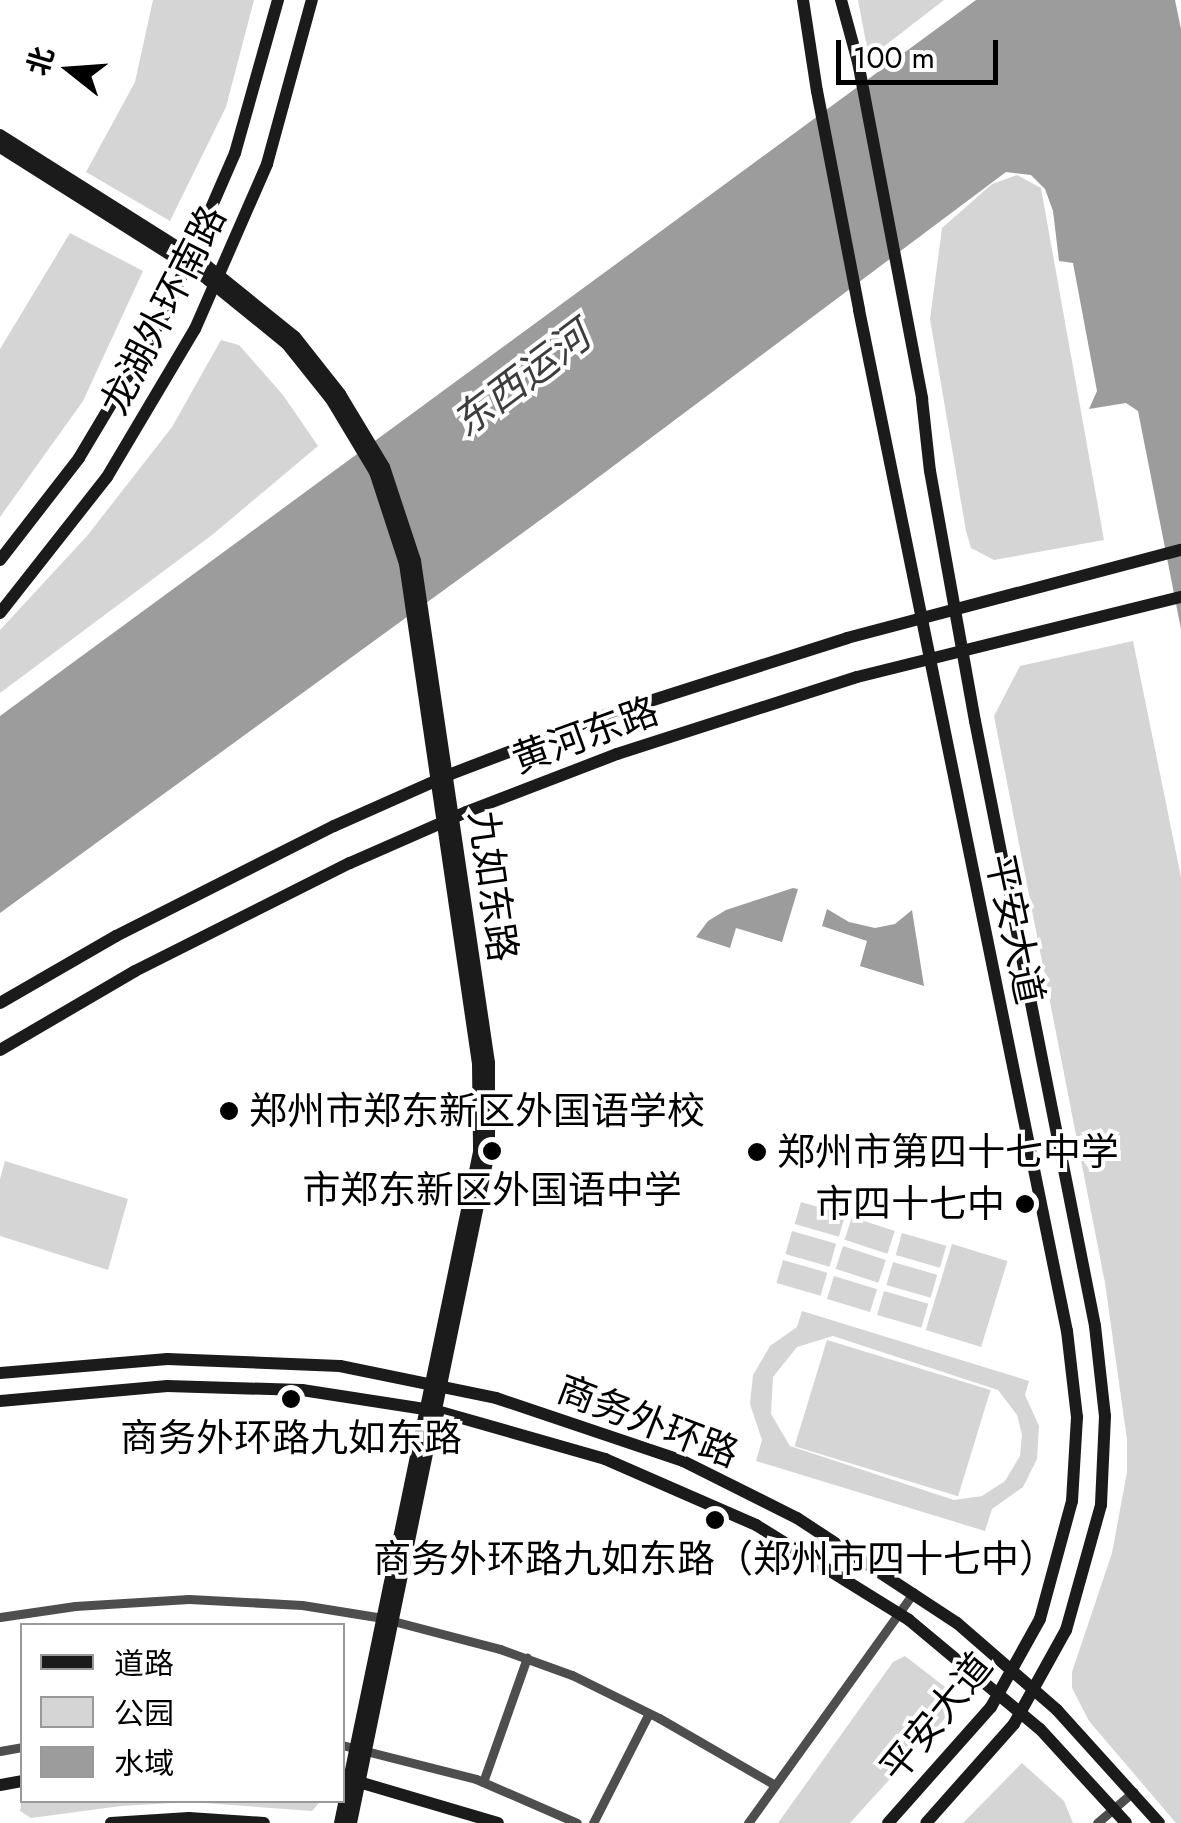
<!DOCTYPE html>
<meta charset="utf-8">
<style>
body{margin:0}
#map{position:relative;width:1181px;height:1823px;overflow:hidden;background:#fff;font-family:Jost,"Noto Sans SC",sans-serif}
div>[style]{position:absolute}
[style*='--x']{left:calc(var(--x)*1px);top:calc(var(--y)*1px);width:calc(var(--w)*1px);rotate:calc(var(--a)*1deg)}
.green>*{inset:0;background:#d5d5d5;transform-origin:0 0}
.water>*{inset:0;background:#9c9c9c}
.street>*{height:9px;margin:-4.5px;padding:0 4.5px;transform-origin:4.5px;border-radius:4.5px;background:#4e4e4e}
.secondary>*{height:12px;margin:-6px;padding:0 6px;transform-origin:6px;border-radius:6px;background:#1b1b1b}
.secondary-bridge>*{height:12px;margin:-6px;padding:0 6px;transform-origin:6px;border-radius:6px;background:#1b1b1b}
.dots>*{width:28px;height:28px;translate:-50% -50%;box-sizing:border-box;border:5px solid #fff;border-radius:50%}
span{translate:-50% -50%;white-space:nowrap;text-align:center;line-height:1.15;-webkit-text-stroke:8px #fff;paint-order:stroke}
.street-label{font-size:38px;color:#000}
.poi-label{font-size:38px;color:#000}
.left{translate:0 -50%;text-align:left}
.right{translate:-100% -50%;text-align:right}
.water-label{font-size:40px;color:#3d3d3d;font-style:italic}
.legend{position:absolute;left:20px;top:1623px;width:325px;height:180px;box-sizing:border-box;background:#fff;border:2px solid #999;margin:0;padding:12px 18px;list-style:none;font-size:30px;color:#000}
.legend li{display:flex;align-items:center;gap:20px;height:50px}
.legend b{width:50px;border:2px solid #999}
.north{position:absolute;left:20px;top:20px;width:100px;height:100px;-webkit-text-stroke:8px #fff;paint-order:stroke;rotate:287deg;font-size:28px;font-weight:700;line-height:40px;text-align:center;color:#000}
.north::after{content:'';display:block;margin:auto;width:35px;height:45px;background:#000;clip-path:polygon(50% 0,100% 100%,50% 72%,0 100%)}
.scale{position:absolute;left:836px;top:40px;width:162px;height:45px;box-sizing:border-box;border:5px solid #000;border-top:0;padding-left:12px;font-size:30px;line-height:35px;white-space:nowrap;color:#000;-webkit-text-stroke:8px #fff;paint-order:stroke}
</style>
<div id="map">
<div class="green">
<i style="clip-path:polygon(153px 0,254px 0,226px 107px,170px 221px,86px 172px,135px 82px)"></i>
<i style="clip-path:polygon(858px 0,944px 0,869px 58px)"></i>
<i style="clip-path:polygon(1017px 175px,1041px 188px,1104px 540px,994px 560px,971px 548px,966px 531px,930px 319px,942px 228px,992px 184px)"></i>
<i style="clip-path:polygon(70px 233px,143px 271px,83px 401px,0 517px,0 349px)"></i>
<i style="clip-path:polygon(221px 340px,239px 345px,283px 395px,318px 446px,212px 535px,0 693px,0 630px,87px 536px,172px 427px)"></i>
<i style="clip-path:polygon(1133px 641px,1181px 877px,1181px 1823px,1176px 1823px,1089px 1721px,1072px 1688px,1072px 1672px,1112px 1553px,1127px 1472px,1127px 1440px,1105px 1283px,994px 716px,1020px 666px)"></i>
<i style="clip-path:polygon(5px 1161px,128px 1199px,108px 1270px,0 1236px,0 1179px)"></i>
<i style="left:801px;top:1202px;width:46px;height:23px;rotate:16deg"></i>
<i style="left:852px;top:1217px;width:45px;height:24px;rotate:18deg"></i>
<i style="left:792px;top:1231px;width:46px;height:24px;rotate:16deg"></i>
<i style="left:902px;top:1233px;width:46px;height:23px;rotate:16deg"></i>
<i style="left:952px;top:1244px;width:58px;height:90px;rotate:17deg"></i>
<i style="left:843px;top:1246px;width:45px;height:24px;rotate:18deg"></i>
<i style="left:783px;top:1260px;width:46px;height:24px;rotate:16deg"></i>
<i style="left:893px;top:1262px;width:46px;height:24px;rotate:16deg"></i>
<i style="left:834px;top:1276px;width:45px;height:24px;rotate:17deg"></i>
<i style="left:884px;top:1291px;width:46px;height:25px;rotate:16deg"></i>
<i style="clip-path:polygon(evenodd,802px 1311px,1029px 1381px,1025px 1395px,1039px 1426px,1037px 1459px,1023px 1487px,992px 1509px,985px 1531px,756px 1461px,762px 1440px,750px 1404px,753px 1375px,770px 1346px,797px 1327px,802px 1311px,833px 1336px,998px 1390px,1017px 1415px,1022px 1435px,1020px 1456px,1005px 1481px,982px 1496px,954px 1500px,790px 1446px,771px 1414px,773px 1377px,797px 1347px,833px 1336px)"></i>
<i style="left:827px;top:1340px;width:171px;height:111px;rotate:17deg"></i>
<i style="clip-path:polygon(905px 1656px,949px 1690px,949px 1714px,850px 1823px,778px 1823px,893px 1662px)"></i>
<i style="clip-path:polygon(1022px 1763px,1064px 1801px,1073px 1823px,963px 1823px)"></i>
<i style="clip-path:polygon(22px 1798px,319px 1800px,319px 1803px,312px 1811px,191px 1802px,121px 1806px,31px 1818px,20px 1811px)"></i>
</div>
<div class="water">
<i style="clip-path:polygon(976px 0,1175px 0,1181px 29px,1181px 629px,1138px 411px,1126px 403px,1089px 409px,1097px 391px,1073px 263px,1059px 261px,1053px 211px,1045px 189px,1031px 175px,1006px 172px,576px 494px,0 913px,0 716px)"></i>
<i style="clip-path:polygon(793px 888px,798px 889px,782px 942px,736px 928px,730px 948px,696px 937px,708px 921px,726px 910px)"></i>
<i style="clip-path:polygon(827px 909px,849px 922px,875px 928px,895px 924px,912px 910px,924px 986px,860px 966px,867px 941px,822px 926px)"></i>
</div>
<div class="street">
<i style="--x:0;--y:1617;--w:76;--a:-8.3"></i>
<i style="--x:75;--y:1606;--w:114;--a:-3.5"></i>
<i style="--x:189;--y:1599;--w:113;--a:3"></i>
<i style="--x:302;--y:1605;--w:82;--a:9.1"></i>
<i style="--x:393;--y:1621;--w:111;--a:14.7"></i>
<i style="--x:500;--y:1649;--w:77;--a:19.9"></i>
<i style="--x:572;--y:1675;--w:97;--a:26.3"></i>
<i style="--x:659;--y:1718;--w:134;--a:30"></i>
<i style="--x:342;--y:1745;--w:138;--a:14.2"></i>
<i style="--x:476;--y:1779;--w:110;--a:23.5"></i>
<i style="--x:0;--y:1751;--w:22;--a:-10"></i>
<i style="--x:483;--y:1782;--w:132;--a:-70.5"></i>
<i style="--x:593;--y:1823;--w:123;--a:-63"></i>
<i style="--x:748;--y:1823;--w:284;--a:-54.3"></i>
<i style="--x:1097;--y:1823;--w:48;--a:-40.7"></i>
</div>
<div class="secondary">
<i style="--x:803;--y:0;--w:92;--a:81.3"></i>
<i style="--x:841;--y:0;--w:64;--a:74.7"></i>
<i style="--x:858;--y:62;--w:343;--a:79.2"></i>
<i style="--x:922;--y:399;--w:72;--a:83.7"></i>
<i style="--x:930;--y:471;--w:254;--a:79.8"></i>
<i style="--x:975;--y:721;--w:617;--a:78.78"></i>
<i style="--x:1095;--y:1326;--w:91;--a:83.7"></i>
<i style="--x:1105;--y:1416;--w:89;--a:92.6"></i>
<i style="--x:1101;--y:1505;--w:130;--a:105.6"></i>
<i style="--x:1066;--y:1630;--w:107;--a:119"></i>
<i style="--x:1014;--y:1724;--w:132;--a:131.6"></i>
<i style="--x:0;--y:135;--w:245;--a:32.3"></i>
<i style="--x:207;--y:266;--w:113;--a:38.9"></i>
<i style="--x:295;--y:337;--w:73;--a:51.7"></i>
<i style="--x:340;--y:394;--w:85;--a:58.9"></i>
<i style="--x:384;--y:467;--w:99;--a:71.7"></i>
<i style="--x:415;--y:561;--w:507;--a:81.61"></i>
<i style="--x:489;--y:1063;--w:89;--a:90"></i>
<i style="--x:489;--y:1152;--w:685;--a:101.62"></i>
<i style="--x:0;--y:147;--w:238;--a:32.3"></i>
<i style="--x:201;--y:274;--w:111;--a:39.1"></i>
<i style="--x:287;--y:344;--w:70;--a:51.3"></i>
<i style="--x:331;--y:399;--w:85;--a:58.9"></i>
<i style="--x:375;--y:472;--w:97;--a:71.9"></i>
<i style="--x:405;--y:564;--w:505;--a:81.69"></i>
<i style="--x:478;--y:1064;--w:88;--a:89.3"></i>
<i style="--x:479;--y:1152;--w:685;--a:101.7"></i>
<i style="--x:859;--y:310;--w:1042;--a:78.49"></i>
<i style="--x:1067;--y:1331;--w:87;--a:83.4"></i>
<i style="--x:1077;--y:1417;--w:84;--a:93.4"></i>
<i style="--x:1072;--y:1501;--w:122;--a:105.2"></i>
<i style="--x:1040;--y:1619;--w:101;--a:119.1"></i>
<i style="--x:991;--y:1707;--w:155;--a:131.6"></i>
<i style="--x:0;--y:560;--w:129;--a:-52.2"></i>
<i style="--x:79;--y:458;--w:168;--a:-59.2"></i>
<i style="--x:165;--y:314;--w:176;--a:-66.5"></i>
<i style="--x:235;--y:153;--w:159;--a:-74.3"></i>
<i style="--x:0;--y:613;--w:173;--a:-51.8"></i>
<i style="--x:107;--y:477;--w:172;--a:-59.3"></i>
<i style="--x:195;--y:329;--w:180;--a:-66.4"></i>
<i style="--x:267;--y:164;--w:170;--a:-74.7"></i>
<i style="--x:0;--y:1003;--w:134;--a:-30"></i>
<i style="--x:116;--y:936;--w:244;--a:-26.8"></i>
<i style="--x:334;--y:826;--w:128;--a:-24"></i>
<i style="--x:451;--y:774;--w:163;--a:-20.9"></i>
<i style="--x:603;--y:716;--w:256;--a:-17.7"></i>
<i style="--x:847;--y:638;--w:345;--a:-14.8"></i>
<i style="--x:0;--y:1050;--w:156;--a:-30.3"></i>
<i style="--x:135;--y:971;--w:241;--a:-26.7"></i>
<i style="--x:350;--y:863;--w:127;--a:-23.7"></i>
<i style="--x:466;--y:812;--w:162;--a:-21"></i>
<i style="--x:617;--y:754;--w:252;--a:-17.8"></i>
<i style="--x:857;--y:677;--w:334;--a:-13.9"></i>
<i style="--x:0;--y:1373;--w:168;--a:-4.8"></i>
<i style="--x:167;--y:1359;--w:173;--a:2.3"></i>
<i style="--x:340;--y:1366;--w:159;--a:11.6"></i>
<i style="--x:496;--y:1398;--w:197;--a:18.6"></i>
<i style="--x:683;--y:1461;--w:127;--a:26.6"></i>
<i style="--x:797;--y:1518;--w:191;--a:33.3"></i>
<i style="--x:957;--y:1623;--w:133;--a:41"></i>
<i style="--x:1057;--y:1710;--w:152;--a:47.9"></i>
<i style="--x:0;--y:1401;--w:168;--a:-5.1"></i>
<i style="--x:167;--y:1386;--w:135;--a:1.7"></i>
<i style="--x:302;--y:1390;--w:137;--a:8.8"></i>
<i style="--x:437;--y:1411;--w:175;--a:15.9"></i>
<i style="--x:605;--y:1459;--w:165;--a:23.6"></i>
<i style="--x:756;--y:1525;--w:180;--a:31.8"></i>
<i style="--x:909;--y:1620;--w:170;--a:39.8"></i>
<i style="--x:1040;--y:1729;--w:127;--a:47.5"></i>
<i style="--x:352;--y:1780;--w:152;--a:16.4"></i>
<i style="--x:0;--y:1785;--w:22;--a:-10"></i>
<i style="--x:111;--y:1823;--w:78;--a:-3.7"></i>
<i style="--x:189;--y:1818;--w:75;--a:3.8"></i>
</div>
<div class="secondary-bridge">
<i style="--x:817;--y:91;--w:223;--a:79.1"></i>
</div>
<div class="dots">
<i style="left:229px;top:1111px;background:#000"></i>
<i style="left:492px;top:1151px;background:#000"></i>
<i style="left:757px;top:1152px;background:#000"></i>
<i style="left:1025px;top:1204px;background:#000"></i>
<i style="left:291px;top:1399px;background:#000"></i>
<i style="left:715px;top:1520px;background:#000"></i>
</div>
<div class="street-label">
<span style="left:163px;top:310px;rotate:-63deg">龙湖外环南路</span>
<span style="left:585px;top:735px;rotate:-20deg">黄河东路</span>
<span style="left:493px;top:886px;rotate:82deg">九如东路</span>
<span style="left:1015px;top:929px;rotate:78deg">平安大道</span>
<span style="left:648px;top:1421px;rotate:21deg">商务外环路</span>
<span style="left:936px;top:1717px;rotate:-51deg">平安大道</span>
</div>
<div class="poi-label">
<span class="left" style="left:249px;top:1111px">郑州市郑东新区外国语学校</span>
<span class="left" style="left:777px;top:1152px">郑州市第四十七中学</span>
<span style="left:492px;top:1190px">市郑东新区外国语中学</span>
<span class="right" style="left:1005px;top:1204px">市四十七中</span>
<span style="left:291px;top:1438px">商务外环路九如东路</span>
<span style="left:715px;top:1559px">商务外环路九如东路（郑州市四十七中）</span>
</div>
<div class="water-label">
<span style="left:521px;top:379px;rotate:-37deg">东西运河</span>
</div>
<ul class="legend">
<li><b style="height:12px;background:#1b1b1b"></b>道路</li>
<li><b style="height:28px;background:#d5d5d5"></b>公园</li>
<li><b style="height:28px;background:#9c9c9c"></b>水域</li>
</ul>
<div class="north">北</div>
<div class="scale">100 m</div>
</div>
